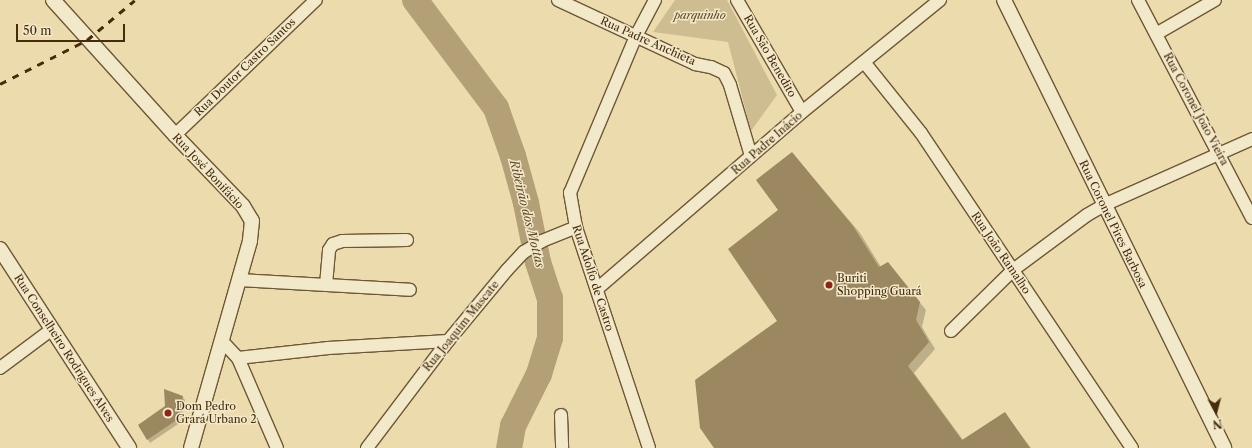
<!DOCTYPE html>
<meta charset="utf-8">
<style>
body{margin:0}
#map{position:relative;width:1252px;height:448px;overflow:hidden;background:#ebdbad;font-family:"Libre Caslon Text",serif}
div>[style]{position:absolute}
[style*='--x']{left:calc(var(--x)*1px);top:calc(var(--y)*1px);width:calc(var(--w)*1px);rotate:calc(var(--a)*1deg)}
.green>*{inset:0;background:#cfbd92}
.shadow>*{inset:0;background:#0003}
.river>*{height:26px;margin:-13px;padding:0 13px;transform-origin:13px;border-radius:13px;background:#b3a076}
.building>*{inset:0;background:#9b8760}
.roads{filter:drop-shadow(1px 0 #6e5834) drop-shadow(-1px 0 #6e5834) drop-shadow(0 1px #6e5834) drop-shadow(0 -1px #6e5834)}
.minor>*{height:12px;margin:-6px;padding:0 6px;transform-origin:6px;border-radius:6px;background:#f2e8ca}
.tertiary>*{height:14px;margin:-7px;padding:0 7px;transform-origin:7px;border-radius:7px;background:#f2e8ca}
.rail>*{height:3px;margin-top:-1.5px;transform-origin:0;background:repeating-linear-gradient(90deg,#452c0c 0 7px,transparent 0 14px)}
.dots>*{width:11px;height:11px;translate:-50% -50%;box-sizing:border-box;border:2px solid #f2e8ca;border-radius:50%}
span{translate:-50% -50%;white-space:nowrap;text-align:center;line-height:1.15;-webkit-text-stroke:3px #f2e8ca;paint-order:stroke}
.park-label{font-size:11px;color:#614927;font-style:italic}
.street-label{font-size:11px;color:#452c0c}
.poi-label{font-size:11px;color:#452c0c}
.left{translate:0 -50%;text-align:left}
.water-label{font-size:12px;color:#604926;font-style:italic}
.north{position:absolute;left:1196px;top:392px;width:40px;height:40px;-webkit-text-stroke:3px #f2e8ca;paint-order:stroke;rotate:173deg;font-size:11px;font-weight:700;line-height:16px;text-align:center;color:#452c0c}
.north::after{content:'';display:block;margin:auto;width:14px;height:18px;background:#452c0c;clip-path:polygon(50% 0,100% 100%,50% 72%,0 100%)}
.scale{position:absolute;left:16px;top:24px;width:109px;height:18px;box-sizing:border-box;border:2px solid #452c0c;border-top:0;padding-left:5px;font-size:12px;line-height:14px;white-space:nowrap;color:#452c0c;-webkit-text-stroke:3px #f2e8ca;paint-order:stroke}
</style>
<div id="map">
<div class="green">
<i style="clip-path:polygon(675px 0,727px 0,777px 95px,751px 131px,728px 42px,653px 32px)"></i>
</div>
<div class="shadow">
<i style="clip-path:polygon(798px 160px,860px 233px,881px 267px,888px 263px,926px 310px,922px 327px,935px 349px,914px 373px,963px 440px,1004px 413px,1031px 448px,715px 448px,779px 321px,779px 210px)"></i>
<i style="clip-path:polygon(182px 396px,185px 400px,181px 422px,150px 443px,139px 426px)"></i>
</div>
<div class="river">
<i style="--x:415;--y:0;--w:135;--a:53.1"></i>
<i style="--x:496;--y:108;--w:51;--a:70.5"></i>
<i style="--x:513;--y:156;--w:49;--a:74.5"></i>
<i style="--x:526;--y:203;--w:60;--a:78.5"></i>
<i style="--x:538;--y:262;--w:38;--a:72"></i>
<i style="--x:550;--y:298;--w:40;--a:90"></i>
<i style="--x:550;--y:338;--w:38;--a:107"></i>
<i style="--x:539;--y:374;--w:58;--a:116.6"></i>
<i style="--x:513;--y:426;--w:22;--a:100"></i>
</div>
<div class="building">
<i style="clip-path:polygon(792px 152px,853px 226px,879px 267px,888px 262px,920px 302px,916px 320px,929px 342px,908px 366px,962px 440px,1005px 412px,1030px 448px,714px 448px,700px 428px,695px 380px,777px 321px,728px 249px,778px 210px,756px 180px)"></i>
<i style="clip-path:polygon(164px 389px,183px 396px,178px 419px,147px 440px,138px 425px,165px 406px)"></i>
</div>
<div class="roads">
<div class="minor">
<i style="--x:558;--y:0;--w:151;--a:25"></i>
<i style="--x:695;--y:64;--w:16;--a:11"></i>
<i style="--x:711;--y:67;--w:14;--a:25"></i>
<i style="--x:724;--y:73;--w:13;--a:63"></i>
<i style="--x:730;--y:85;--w:74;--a:73.5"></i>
<i style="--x:737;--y:0;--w:129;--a:59.9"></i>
<i style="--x:1138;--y:0;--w:246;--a:62.4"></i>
<i style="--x:1156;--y:34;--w:68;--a:-30"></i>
<i style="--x:864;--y:62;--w:91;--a:51.2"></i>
<i style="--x:921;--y:133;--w:379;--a:56.2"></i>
<i style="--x:175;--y:135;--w:195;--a:-43.8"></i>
<i style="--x:239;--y:280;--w:171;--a:3.3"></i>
<i style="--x:326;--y:285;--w:35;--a:-85"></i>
<i style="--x:329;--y:250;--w:7;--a:-56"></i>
<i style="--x:333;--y:244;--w:9;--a:-18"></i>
<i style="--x:342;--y:241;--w:65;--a:-0.9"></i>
<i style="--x:597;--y:289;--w:271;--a:-40.8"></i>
<i style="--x:802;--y:112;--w:178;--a:-39.1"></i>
<i style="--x:951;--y:331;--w:87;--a:-44.5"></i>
<i style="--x:1013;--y:270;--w:92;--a:-36.6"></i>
<i style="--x:1087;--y:215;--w:20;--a:-30"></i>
<i style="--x:1104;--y:205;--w:162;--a:-24"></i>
<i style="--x:222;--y:341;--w:23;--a:47"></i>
<i style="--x:238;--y:358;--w:98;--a:66.6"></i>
<i style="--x:238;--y:358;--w:91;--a:-6.3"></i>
<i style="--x:328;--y:348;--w:120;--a:-3.3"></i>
<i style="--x:0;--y:368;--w:64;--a:-36.7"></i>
<i style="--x:561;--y:415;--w:33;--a:88"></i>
<i style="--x:367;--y:448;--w:134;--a:-52.9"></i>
<i style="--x:448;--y:341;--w:92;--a:-50.3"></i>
<i style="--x:507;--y:270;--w:25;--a:-47"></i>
<i style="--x:524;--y:252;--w:21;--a:-31"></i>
<i style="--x:542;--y:241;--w:37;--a:-22"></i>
<i style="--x:649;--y:448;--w:233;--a:-108.3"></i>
<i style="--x:576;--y:227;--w:35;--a:-100"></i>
<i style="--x:570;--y:193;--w:170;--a:-67.2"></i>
<i style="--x:636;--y:36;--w:41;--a:-62.2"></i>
</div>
<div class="tertiary">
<i style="--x:53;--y:0;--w:182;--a:47.9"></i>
<i style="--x:175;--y:135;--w:98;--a:46.2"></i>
<i style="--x:243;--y:206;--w:17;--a:59"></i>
<i style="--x:252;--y:221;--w:20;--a:96"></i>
<i style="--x:250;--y:241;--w:215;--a:105.9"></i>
<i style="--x:1004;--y:0;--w:499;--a:63.8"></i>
<i style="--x:0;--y:249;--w:237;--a:57"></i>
</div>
</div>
<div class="rail">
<i style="--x:0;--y:84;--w:97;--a:-26.8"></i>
<i style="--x:87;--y:40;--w:62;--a:-39.8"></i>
</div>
<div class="dots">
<i style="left:829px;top:285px;background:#8f2418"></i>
<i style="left:168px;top:413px;background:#8f2418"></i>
</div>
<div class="park-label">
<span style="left:700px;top:15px">parquinho</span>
</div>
<div class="street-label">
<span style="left:648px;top:41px;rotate:24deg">Rua Padre Anchieta</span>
<span style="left:770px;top:56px;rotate:60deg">Rua São Benedito</span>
<span style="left:245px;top:67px;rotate:-44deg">Rua Doutor Castro Santos</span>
<span style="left:1196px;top:109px;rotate:62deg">Rua Coronel João Vieira</span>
<span style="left:767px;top:143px;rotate:-41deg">Rua Padre Inácio</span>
<span style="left:208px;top:171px;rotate:47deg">Rua José Bonifácio</span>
<span style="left:1113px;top:224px;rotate:64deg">Rua Coronel Pires Barbosa</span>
<span style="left:1001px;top:253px;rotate:56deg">Rua João Ramalho</span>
<span style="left:593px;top:278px;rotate:72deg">Rua Adolfo de Castro</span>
<span style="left:461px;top:326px;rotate:-51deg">Rua Joaquim Mascate</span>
<span style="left:64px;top:348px;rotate:57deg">Rua Conselheiro Rodrigues Alves</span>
</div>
<div class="poi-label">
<span class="left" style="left:837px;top:285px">Buriti<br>Shopping Guará</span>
<span class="left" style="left:176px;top:413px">Dom Pedro<br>Grará Urbano 2</span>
</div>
<div class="water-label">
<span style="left:527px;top:214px;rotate:76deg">Ribeirão dos Mottas</span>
</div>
<div class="north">N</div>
<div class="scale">50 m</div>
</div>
